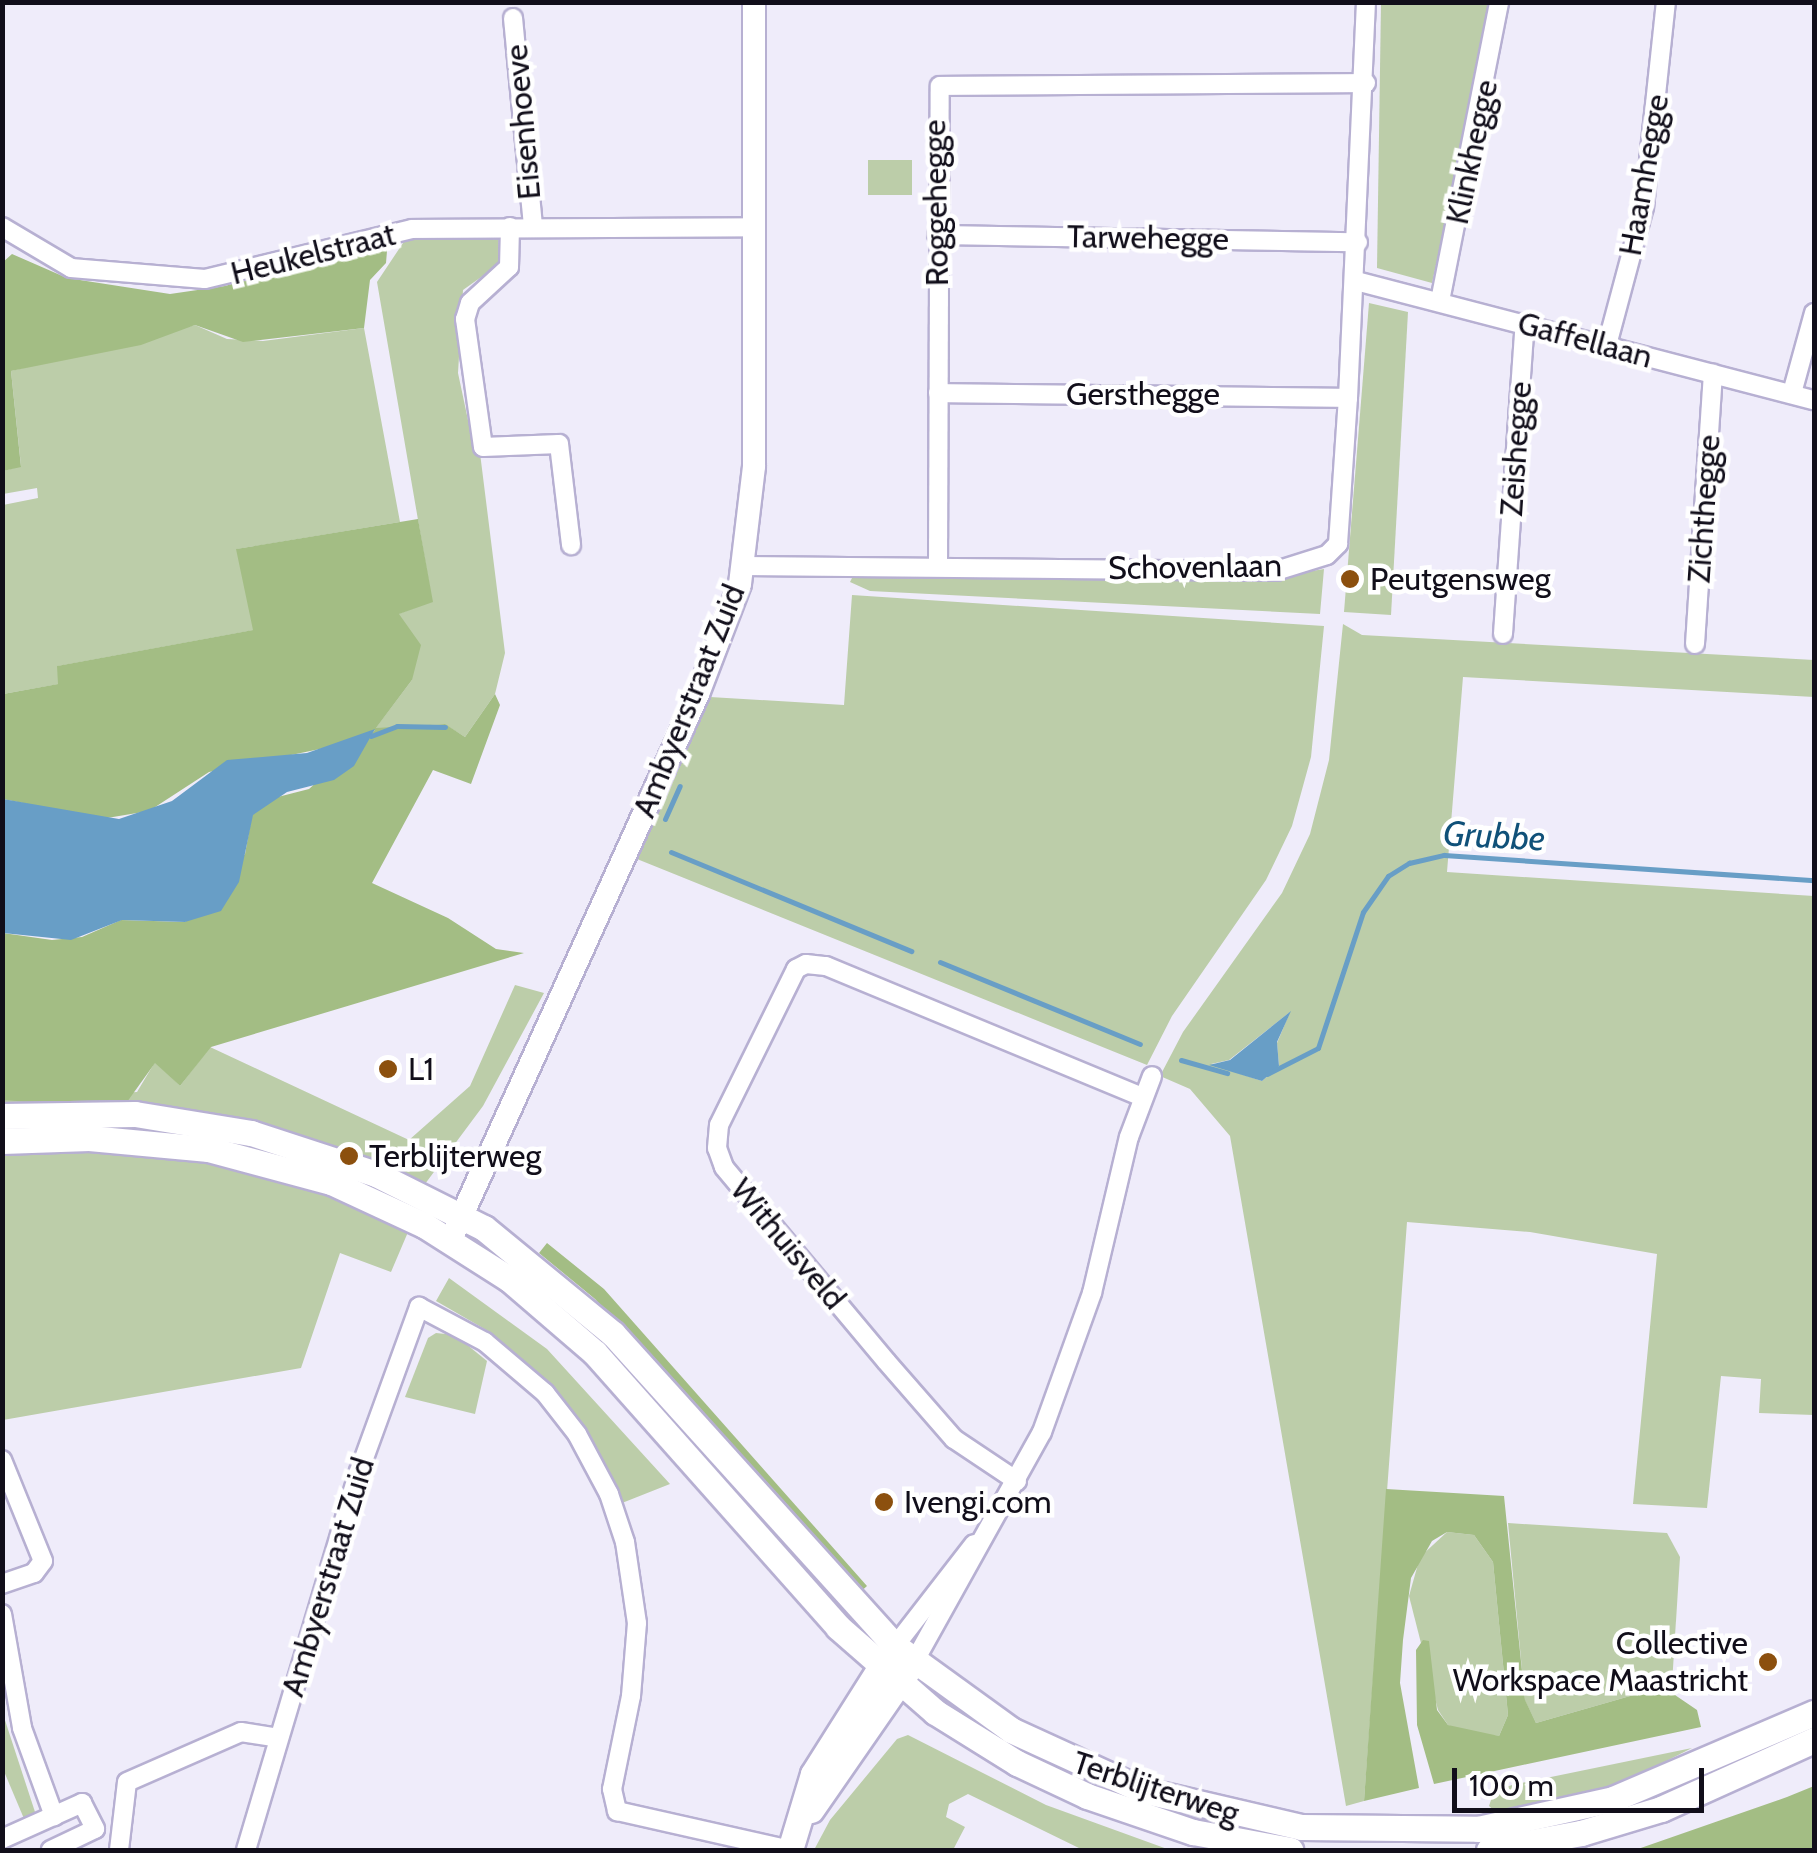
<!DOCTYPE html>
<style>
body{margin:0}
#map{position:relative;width:1817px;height:1853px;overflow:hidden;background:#efecfa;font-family:Cabin,sans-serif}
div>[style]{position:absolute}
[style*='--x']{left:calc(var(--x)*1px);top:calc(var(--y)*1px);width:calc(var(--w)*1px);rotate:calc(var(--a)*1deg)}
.green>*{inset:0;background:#bccda9;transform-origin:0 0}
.forest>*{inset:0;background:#a3bd84}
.water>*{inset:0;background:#689ec6}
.stream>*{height:5px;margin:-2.5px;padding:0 2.5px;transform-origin:2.5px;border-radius:2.5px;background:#689ec6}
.roads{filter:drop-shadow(2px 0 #b7b0d2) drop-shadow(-2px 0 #b7b0d2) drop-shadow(0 2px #b7b0d2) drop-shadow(0 -2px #b7b0d2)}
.minor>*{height:18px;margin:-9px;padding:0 9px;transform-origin:9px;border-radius:9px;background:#fff}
.tertiary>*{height:22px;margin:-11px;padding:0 11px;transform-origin:11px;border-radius:11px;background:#fff}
.secondary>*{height:25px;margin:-12.5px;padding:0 12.5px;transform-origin:12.5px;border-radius:12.5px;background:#fff}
.dots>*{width:28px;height:28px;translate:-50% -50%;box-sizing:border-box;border:5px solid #fff;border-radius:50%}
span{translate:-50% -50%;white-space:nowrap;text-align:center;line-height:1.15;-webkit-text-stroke:9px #fff;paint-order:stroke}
.street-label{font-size:32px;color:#110e1a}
.poi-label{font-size:32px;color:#110e1a}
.left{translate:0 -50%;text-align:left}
.right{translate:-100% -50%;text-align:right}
.water-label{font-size:35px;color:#105179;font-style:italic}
.frame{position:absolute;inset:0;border:5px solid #110e1a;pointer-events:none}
.scale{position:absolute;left:1452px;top:1768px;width:252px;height:45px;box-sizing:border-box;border:5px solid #110e1a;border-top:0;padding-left:12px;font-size:30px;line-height:35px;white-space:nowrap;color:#110e1a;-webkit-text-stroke:8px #fff;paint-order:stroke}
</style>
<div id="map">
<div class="green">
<i style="clip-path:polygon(1381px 3px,1494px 3px,1432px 283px,1377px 268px)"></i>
<i style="left:912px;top:160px;width:35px;height:44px;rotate:90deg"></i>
<i style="clip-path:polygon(499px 231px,498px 265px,463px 290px,458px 373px,475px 453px,480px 453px,505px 653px,495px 694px,465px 737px,444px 724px,375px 729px,412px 680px,398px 614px,432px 601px,377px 282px,409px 234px)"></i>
<i style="clip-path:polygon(1369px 303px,1408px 312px,1391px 615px,1344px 612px)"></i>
<i style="clip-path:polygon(195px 325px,227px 339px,263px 341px,364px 328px,400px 522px,237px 549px,254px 630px,58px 666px,59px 684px,3px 694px,3px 505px,38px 498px,37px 488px,3px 494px,3px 471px,21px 466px,11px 371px)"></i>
<i style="clip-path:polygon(1324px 569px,1320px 614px,870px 591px,850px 582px,854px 574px,1270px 578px)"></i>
<i style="clip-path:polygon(852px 595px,1324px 626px,1311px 757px,1292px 826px,1266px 880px,1172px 1016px,1147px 1065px,637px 859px,710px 697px,844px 705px)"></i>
<i style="clip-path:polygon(evenodd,1343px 624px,1362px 635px,1814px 660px,1814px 697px,1463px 677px,1447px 872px,1814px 896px,1814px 1415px,1759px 1413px,1761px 1379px,1721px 1376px,1707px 1508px,1633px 1504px,1657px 1254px,1530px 1232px,1407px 1222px,1364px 1801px,1346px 1806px,1230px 1136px,1190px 1089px,1160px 1076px,1183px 1032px,1282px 893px,1310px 834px,1329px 760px,1343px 624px,1290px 1012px,1277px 1043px,1279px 1066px,1262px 1081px,1211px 1064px,1229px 1060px,1290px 1012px)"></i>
<i style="clip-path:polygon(515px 985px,544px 993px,483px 1106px,425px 1184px,348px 1151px,344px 1156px,284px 1135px,3px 1113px,3px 1100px,137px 1092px,155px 1062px,180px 1086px,210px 1047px,409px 1140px,470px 1086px)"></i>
<i style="clip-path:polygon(77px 1144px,264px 1168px,411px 1225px,391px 1272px,340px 1253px,301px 1368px,3px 1420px,3px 1148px)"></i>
<i style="clip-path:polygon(449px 1278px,547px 1349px,670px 1484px,622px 1503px,587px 1432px,549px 1385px,488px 1331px,436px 1301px)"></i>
<i style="clip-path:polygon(436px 1333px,455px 1335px,487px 1361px,475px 1414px,405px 1397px,428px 1338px)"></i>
<i style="clip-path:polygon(1508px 1523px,1667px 1533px,1680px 1557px,1672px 1684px,1536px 1723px,1525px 1701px)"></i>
<i style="clip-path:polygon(1447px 1532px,1474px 1535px,1493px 1562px,1508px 1715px,1499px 1736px,1466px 1733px,1448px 1725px,1438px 1710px,1409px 1596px,1420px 1557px)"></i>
<i style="clip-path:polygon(2px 1711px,36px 1815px,25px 1821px,3px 1769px)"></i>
<i style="clip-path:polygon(908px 1735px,1046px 1805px,1170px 1850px,1083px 1850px,968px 1794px,949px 1804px,946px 1817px,965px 1827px,953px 1850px,814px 1850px,830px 1820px,897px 1739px)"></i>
<i style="clip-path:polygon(1692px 1748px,1609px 1790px,1496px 1812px,1489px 1806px,1494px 1791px,1512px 1785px)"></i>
</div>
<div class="forest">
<i style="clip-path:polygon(388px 239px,386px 263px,370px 280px,364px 328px,243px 342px,195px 325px,141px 345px,11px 371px,21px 467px,3px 471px,2px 263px,12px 254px,67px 278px,170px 294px,225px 286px)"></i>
<i style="clip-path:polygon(418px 519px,433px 602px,399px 614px,421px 645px,412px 680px,376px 728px,445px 724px,465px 737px,495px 694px,500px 705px,471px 784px,433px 770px,372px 883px,448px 918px,496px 949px,524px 953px,211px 1047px,180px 1086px,155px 1063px,122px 1109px,3px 1100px,3px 933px,52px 940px,82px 937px,121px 920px,185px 922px,245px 854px,252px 815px,270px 799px,309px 789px,375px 730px,339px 745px,209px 772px,149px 811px,101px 819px,3px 799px,3px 694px,58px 684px,57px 666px,253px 630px,236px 549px)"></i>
<i style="clip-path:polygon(547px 1243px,604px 1289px,867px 1586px,857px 1595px,595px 1299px,539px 1253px)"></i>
<i style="clip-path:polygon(1386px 1489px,1504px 1496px,1525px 1700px,1536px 1723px,1672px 1684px,1672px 1693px,1697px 1710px,1701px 1727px,1434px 1784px,1417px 1725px,1416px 1650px,1423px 1640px,1429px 1641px,1437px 1710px,1448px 1725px,1499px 1736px,1508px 1715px,1493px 1562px,1474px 1535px,1447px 1532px,1432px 1541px,1411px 1578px,1403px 1640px,1400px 1683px,1419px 1788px,1364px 1801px)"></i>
<i style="clip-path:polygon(1814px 1786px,1814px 1850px,1635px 1850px,1787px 1797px)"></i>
</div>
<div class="water">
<i style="clip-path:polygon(375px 729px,354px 766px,334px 780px,287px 792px,253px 815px,239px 882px,221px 911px,185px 922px,122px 920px,71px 940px,3px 933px,3px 799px,119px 819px,172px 801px,227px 760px,307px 753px)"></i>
<i style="clip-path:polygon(1291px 1011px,1277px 1042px,1279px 1066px,1262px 1081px,1209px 1065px,1230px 1060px)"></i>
</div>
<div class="stream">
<i style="--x:371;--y:736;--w:28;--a:-21"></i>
<i style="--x:397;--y:726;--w:48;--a:1.2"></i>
<i style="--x:665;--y:819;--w:36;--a:-66"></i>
<i style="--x:671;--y:852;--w:260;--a:22.4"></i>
<i style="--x:940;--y:962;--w:216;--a:22.3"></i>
<i style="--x:1181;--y:1060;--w:48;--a:15.8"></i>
<i style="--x:1267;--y:1074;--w:57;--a:-27"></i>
<i style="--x:1318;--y:1048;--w:143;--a:-71.7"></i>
<i style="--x:1363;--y:912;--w:44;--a:-55.2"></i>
<i style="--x:1388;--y:876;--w:25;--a:-32"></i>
<i style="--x:1409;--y:863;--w:36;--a:-13"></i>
<i style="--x:1444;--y:855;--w:371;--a:3.9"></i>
</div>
<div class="roads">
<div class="minor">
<i style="--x:513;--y:18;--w:210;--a:84.5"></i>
<i style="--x:2;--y:227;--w:80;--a:30.7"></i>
<i style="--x:71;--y:268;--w:134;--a:4.7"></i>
<i style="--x:205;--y:279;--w:213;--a:-13.6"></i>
<i style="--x:412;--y:229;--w:344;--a:-0.3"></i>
<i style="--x:510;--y:227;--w:40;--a:91.4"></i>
<i style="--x:509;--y:267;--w:53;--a:137.3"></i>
<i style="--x:470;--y:303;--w:17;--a:107"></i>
<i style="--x:465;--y:319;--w:129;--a:82"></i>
<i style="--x:483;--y:447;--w:76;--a:-2.3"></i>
<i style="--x:559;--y:444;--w:102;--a:83.2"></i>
<i style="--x:937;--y:235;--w:421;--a:1"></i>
<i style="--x:1356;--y:281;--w:473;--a:14.6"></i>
<i style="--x:1440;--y:301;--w:305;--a:-78.8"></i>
<i style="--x:1607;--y:345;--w:143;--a:-75"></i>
<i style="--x:1644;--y:207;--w:206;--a:-83.9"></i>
<i style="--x:938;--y:393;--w:410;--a:0.7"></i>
<i style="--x:1792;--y:393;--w:83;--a:-74.6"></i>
<i style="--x:743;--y:566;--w:533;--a:0.54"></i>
<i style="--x:1276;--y:571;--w:53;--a:-17.4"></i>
<i style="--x:1327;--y:555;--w:16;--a:-45"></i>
<i style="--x:1338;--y:544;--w:146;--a:-86.1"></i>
<i style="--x:1348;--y:398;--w:396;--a:-87.4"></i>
<i style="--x:938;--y:567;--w:481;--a:-89.8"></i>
<i style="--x:940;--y:86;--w:426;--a:-0.4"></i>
<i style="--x:1503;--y:634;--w:312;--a:-86"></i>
<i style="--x:1695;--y:644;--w:271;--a:-86.2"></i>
<i style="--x:2;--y:1460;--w:109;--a:67.9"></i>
<i style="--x:43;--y:1561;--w:15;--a:127"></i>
<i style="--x:34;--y:1573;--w:34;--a:161"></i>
<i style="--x:1017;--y:1481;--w:76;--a:-146.3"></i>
<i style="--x:954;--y:1439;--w:103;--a:-131.1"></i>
<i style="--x:886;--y:1361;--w:253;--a:-129.9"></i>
<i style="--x:724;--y:1167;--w:20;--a:-110"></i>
<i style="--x:717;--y:1148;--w:23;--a:-85"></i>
<i style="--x:719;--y:1125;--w:174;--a:-63.7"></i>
<i style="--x:796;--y:969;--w:11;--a:-27"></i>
<i style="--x:806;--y:964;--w:20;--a:6"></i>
<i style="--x:826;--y:966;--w:343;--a:22.5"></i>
<i style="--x:2;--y:1614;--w:116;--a:80"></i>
<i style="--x:22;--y:1728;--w:94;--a:70"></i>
<i style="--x:895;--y:1646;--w:129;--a:-52.2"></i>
<i style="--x:914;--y:1662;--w:263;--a:-60.9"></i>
<i style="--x:1042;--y:1432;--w:148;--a:-70.2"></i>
<i style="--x:1092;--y:1293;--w:160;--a:-76.7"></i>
<i style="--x:1129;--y:1137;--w:65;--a:-69.3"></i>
<i style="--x:2;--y:1839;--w:88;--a:-24.2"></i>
<i style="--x:82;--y:1803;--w:29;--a:63"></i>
<i style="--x:95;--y:1829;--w:49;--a:154.5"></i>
<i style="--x:119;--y:1850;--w:68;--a:-83.3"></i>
<i style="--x:127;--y:1782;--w:124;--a:-23.7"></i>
<i style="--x:241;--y:1732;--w:38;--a:9"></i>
<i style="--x:246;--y:1850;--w:395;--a:-73.4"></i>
<i style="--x:359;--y:1472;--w:176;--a:-70"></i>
<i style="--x:419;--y:1307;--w:75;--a:27.9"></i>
<i style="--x:485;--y:1342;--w:79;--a:40.4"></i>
<i style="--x:545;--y:1393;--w:52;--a:52"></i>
<i style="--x:577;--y:1434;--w:68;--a:61.9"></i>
<i style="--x:609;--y:1494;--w:51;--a:71.6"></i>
<i style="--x:625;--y:1542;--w:82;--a:81.6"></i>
<i style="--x:637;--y:1623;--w:73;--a:94.7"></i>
<i style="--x:631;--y:1696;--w:95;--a:101.5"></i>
<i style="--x:612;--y:1789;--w:23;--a:77"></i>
<i style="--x:617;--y:1811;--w:177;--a:12.7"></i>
</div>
<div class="tertiary">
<i style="--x:454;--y:1233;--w:592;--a:-65.64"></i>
<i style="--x:698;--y:694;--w:118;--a:-69.1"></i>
<i style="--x:740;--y:584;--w:119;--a:-83.2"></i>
<i style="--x:754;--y:466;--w:464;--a:-90"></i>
</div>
<div class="secondary">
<i style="--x:2;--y:1116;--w:133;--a:-0.9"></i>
<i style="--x:135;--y:1114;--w:118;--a:9.3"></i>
<i style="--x:251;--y:1133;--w:132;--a:18.2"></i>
<i style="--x:376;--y:1174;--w:121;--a:26.6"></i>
<i style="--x:484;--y:1228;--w:167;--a:39.4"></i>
<i style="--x:613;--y:1334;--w:421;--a:47.9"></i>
<i style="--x:895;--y:1646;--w:143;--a:35.9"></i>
<i style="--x:1011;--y:1730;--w:144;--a:24.6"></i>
<i style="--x:1142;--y:1790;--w:163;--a:13.1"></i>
<i style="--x:1301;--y:1827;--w:177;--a:0.6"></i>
<i style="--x:1478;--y:1829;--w:138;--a:-12.5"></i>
<i style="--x:1613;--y:1799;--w:219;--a:-23.2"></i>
<i style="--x:2;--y:1141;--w:87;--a:-2"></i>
<i style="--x:89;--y:1138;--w:120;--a:5.3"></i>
<i style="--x:208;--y:1149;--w:127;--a:15"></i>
<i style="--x:331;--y:1182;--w:102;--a:24.8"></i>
<i style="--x:424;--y:1225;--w:101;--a:32.4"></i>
<i style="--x:509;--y:1279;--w:113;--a:40.7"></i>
<i style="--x:595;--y:1353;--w:366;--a:48.4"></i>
<i style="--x:838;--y:1627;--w:129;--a:41.2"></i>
<i style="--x:935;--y:1712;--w:97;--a:31.9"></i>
<i style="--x:1017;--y:1763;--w:77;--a:25.2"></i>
<i style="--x:1087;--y:1796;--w:112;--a:18.8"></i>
<i style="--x:1193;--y:1832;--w:99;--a:10.5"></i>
<i style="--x:811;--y:1810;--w:170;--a:-55.3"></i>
<i style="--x:790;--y:1850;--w:79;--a:-73.2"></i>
<i style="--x:813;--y:1774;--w:142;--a:-57.7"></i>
<i style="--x:1489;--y:1850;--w:94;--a:-10.5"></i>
<i style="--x:1581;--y:1833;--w:84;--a:-16.7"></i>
<i style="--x:1661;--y:1809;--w:168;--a:-24.3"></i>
</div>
</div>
<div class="dots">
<i style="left:1350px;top:579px;background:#8c500e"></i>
<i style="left:388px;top:1069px;background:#8c500e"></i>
<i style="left:349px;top:1156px;background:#8c500e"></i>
<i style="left:884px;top:1502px;background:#8c500e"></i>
<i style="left:1768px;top:1662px;background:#8c500e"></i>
</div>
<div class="street-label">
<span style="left:523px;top:122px;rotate:-95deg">Eisenhoeve</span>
<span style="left:1472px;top:152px;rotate:-78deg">Klinkhegge</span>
<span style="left:1644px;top:175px;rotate:-80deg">Haamhegge</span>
<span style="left:936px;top:203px;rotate:-91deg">Roggehegge</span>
<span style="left:1148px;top:238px;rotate:1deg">Tarwehegge</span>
<span style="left:313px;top:254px;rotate:-14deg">Heukelstraat</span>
<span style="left:1585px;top:340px;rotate:15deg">Gaffellaan</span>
<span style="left:1143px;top:394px">Gersthegge</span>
<span style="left:1516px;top:449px;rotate:-86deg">Zeishegge</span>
<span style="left:1704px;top:509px;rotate:-86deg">Zichthegge</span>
<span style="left:1195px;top:567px;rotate:-1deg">Schovenlaan</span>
<span style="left:689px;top:701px;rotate:-68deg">Ambyerstraat Zuid</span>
<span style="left:788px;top:1244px;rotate:50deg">Withuisveld</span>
<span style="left:328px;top:1577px;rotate:-73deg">Ambyerstraat Zuid</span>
<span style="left:1156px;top:1788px;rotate:18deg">Terblijterweg</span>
</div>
<div class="poi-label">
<span class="left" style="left:1370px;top:579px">Peutgensweg</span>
<span class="left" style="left:408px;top:1069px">L1</span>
<span class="left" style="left:369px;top:1156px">Terblijterweg</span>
<span class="left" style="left:904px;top:1502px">Ivengi.com</span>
<span class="right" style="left:1748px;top:1662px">Collective<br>Workspace Maastricht</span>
</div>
<div class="water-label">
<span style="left:1494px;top:836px;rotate:3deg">Grubbe</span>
</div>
<div class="frame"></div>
<div class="scale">100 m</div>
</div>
